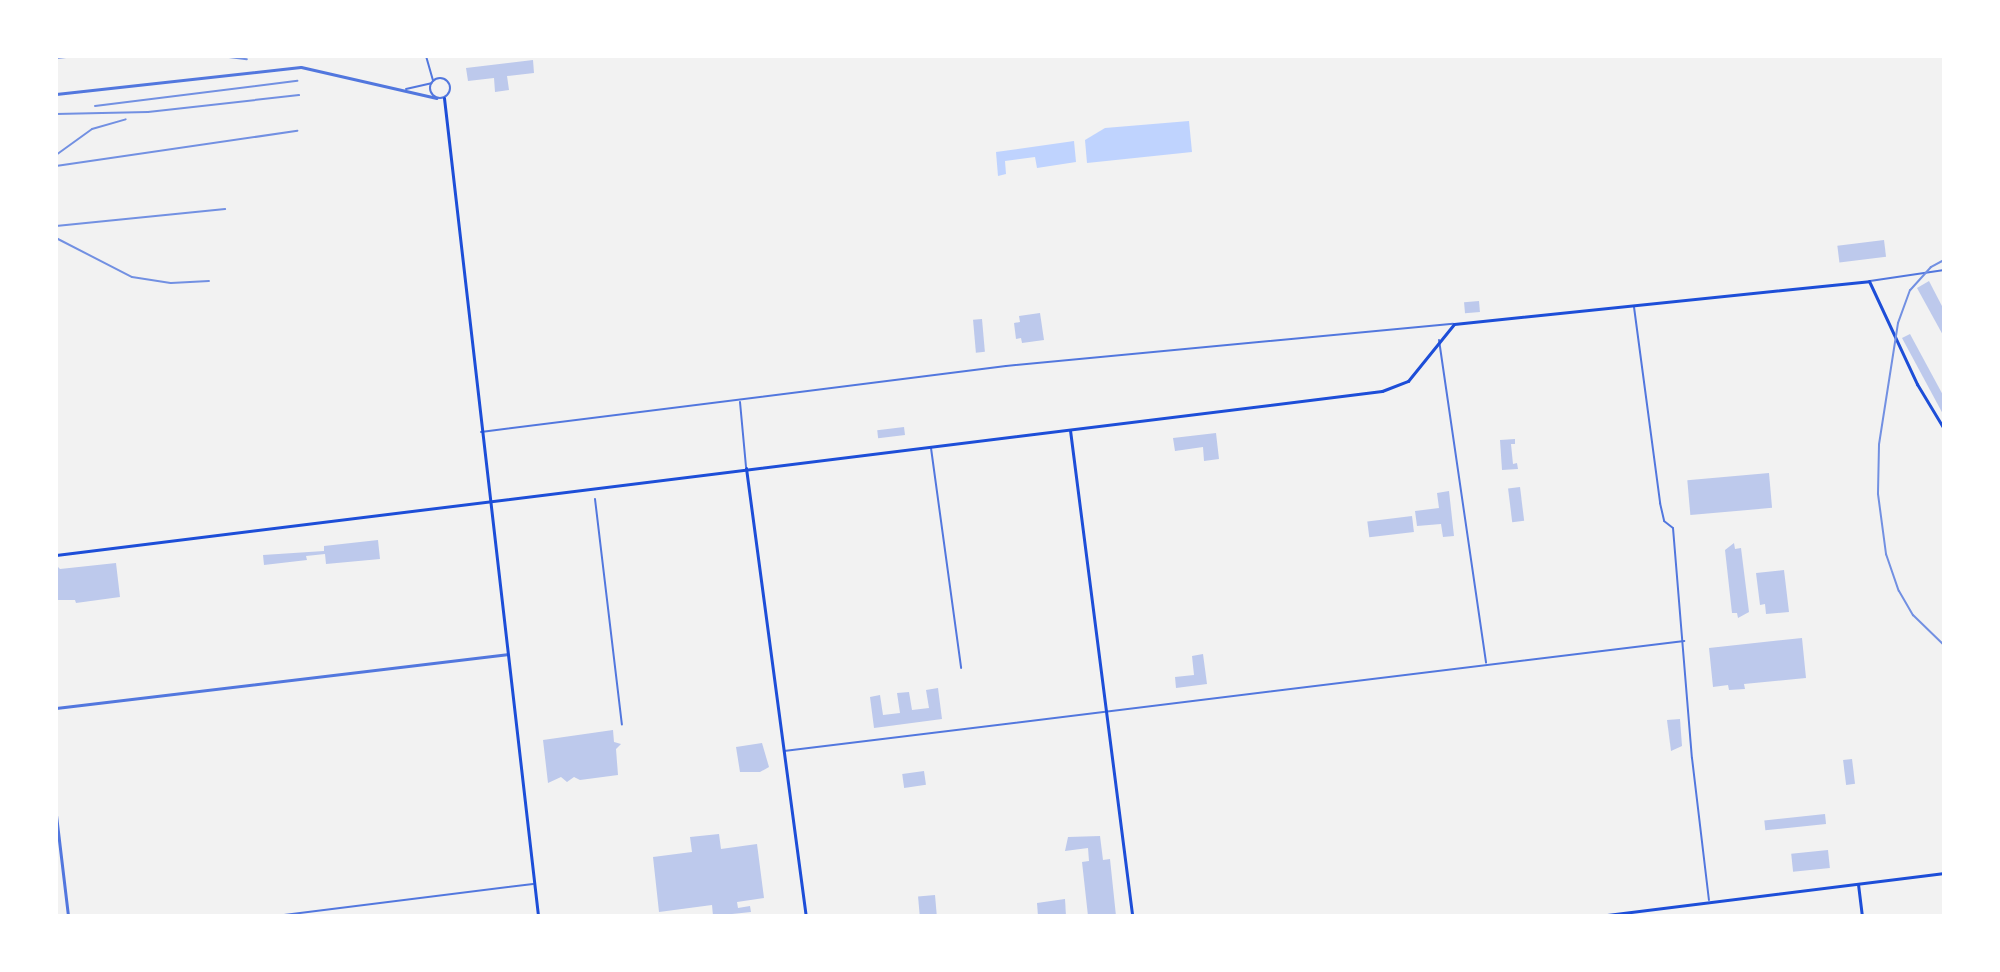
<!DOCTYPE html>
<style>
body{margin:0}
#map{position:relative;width:2000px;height:972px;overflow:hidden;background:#f2f2f2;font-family:Raleway,sans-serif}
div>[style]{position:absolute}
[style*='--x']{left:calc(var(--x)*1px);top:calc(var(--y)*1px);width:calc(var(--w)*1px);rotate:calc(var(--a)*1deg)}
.water>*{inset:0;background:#bfd3fe}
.building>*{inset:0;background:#bdc9ec;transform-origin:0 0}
.pedestrian>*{height:2px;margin:-1px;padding:0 1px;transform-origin:1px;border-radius:1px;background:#5277de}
.minor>*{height:2px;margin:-1px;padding:0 1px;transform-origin:1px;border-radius:1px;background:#5277de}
.minor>.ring{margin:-1px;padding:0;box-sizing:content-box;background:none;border:2px solid #5277de;border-radius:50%}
.tertiary>*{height:3px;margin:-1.5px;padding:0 1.5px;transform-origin:1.5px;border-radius:1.5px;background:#5277de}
.secondary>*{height:3px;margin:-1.5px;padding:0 1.5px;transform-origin:1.5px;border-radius:1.5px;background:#1d4ed8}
.rail>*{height:2px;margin:-1px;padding:0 1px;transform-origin:1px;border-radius:1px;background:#7290e2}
span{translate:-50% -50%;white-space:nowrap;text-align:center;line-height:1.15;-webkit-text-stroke:6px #fff;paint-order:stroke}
.frame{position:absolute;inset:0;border:58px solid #fff;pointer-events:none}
</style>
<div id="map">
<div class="water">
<i style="clip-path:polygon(1189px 121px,1192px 152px,1087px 163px,1085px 140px,1105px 128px)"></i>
<i style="clip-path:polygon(1074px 141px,1076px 162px,1037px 168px,1035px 157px,1005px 161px,1006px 174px,998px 176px,996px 152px)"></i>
</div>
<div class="building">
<i style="clip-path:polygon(533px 60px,534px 73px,507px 76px,509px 90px,495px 92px,494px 78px,468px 81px,466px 68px)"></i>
<i style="left:1884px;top:240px;width:17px;height:47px;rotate:83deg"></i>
<i style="clip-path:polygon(1929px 281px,1944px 310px,1944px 337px,1917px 288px)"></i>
<i style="left:1479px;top:301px;width:11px;height:15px;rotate:85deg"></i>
<i style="clip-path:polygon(1040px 313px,1044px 340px,1022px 343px,1021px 338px,1016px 339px,1014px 323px,1020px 322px,1019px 316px)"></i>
<i style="left:982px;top:319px;width:33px;height:9px;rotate:85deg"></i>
<i style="clip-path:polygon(1910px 334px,1944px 397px,1944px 416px,1902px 338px)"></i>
<i style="left:904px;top:427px;width:8px;height:27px;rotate:83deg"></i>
<i style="clip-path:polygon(1216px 433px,1219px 459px,1204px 461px,1203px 447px,1175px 451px,1173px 438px)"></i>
<i style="clip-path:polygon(1515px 439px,1515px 444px,1511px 444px,1513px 464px,1517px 463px,1518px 469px,1502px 470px,1500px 440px)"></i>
<i style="left:1769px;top:473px;width:35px;height:82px;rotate:85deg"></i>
<i style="left:1520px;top:487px;width:34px;height:12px;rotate:83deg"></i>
<i style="clip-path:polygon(1449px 491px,1454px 536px,1443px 537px,1441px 524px,1417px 526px,1415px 511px,1439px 508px,1437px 493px)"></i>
<i style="left:1412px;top:516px;width:16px;height:45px;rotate:83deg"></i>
<i style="clip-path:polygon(378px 540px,380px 559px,326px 564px,325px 554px,306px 556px,307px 560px,264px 565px,263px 555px,324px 551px,324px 546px)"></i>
<i style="clip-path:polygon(1734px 543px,1735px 549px,1741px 548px,1749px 612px,1738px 618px,1737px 613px,1732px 613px,1725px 550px)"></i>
<i style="clip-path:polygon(116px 563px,120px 597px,76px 603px,75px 600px,56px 600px,56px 565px,60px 569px)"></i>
<i style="clip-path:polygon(1784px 570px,1789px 612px,1766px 614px,1765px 604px,1760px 605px,1756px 573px)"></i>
<i style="clip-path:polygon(1802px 638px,1806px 678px,1744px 684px,1745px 689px,1729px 690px,1728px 685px,1713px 687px,1709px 648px)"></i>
<i style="clip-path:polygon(1203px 654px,1207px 684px,1176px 688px,1175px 677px,1194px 675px,1192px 656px)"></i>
<i style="clip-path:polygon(938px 688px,942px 719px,874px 728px,870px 697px,880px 695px,883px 715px,900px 713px,897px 693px,909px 692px,912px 710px,929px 708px,926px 690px)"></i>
<i style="clip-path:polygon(1680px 719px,1682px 746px,1671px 751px,1667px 720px)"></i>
<i style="clip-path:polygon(613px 730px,614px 742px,621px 744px,616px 749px,618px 775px,580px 780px,574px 777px,567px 782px,561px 777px,548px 783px,543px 740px)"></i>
<i style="clip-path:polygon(762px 743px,769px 767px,760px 772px,740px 772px,736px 747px)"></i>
<i style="left:1852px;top:759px;width:25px;height:9px;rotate:83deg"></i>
<i style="left:924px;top:771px;width:14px;height:22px;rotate:82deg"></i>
<i style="left:1825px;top:814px;width:10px;height:61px;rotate:84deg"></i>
<i style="clip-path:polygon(719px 834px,721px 849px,757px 844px,764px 898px,737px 902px,738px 908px,750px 906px,751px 912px,713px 916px,712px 905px,659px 912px,653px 857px,692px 852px,690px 837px)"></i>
<i style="clip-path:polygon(1100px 836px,1103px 860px,1110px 859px,1116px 916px,1088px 916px,1082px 862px,1089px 861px,1088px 848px,1065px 851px,1068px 837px)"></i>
<i style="left:1828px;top:850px;width:18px;height:37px;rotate:84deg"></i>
<i style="left:935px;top:895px;width:21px;height:17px;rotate:85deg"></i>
<i style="clip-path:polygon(1065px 899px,1066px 916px,1038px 916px,1037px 903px)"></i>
</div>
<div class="pedestrian">
<i style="--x:595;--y:499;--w:227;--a:83.2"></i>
</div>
<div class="minor">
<i style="--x:426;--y:56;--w:26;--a:74"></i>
<i class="ring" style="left:430px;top:78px;width:18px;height:18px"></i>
<i style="--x:406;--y:89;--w:26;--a:-13"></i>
<i style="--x:1870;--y:281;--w:75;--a:-8.5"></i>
<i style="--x:1634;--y:307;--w:198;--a:82.4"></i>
<i style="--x:1660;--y:503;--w:18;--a:77"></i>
<i style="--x:1664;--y:521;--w:11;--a:38"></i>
<i style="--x:1673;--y:528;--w:231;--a:85.3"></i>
<i style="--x:1692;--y:758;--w:143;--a:83.2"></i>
<i style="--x:1439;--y:340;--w:326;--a:81.7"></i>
<i style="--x:740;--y:402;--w:65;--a:84.7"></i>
<i style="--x:481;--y:432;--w:529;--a:-7.17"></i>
<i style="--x:1006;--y:366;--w:449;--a:-5.4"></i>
<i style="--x:931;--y:448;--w:222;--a:82.2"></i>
<i style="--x:784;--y:751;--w:907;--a:-6.97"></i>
<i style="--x:276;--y:916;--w:259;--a:-7.1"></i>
</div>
<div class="tertiary">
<i style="--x:56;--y:94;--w:246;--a:-6.3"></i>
<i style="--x:301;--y:67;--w:139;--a:12.9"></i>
<i style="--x:56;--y:708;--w:454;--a:-6.8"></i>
<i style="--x:56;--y:815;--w:102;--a:83.2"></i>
</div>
<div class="secondary">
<i style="--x:444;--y:98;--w:823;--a:83.44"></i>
<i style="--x:1070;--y:430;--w:490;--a:82.7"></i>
<i style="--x:746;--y:468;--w:452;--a:82.4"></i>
<i style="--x:56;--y:555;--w:1336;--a:-7.05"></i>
<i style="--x:1382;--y:391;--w:28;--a:-21"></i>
<i style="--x:1408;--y:381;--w:73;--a:-51.1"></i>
<i style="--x:1454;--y:324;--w:417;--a:-5.9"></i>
<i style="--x:1869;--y:281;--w:114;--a:65"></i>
<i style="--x:1917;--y:384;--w:52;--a:59"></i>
<i style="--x:1858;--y:884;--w:32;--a:83"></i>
<i style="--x:1599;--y:916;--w:348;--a:-7.1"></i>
</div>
<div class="rail">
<i style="--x:221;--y:56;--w:26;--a:7"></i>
<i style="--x:56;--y:58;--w:20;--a:-6"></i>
<i style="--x:95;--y:106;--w:204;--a:-7.1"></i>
<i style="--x:56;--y:114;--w:92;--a:-1.2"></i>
<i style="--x:148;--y:112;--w:152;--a:-6.4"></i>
<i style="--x:56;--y:155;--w:44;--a:-35.8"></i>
<i style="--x:92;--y:129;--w:35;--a:-16"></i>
<i style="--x:56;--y:166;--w:244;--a:-8.3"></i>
<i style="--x:56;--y:226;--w:170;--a:-5.7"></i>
<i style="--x:56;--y:238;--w:85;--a:27.2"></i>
<i style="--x:132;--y:277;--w:39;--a:9"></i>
<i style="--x:171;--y:283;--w:38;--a:-3"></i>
<i style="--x:1944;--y:260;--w:15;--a:152"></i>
<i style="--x:1931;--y:267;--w:31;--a:132"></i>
<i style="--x:1910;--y:290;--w:35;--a:110"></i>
<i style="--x:1898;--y:323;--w:123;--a:98.9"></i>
<i style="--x:1879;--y:445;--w:49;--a:91.2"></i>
<i style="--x:1878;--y:494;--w:61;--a:82.4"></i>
<i style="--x:1886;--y:554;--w:39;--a:71"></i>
<i style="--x:1899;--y:591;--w:28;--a:60"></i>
<i style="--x:1913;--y:615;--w:43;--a:44.1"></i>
</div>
<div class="frame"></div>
</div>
